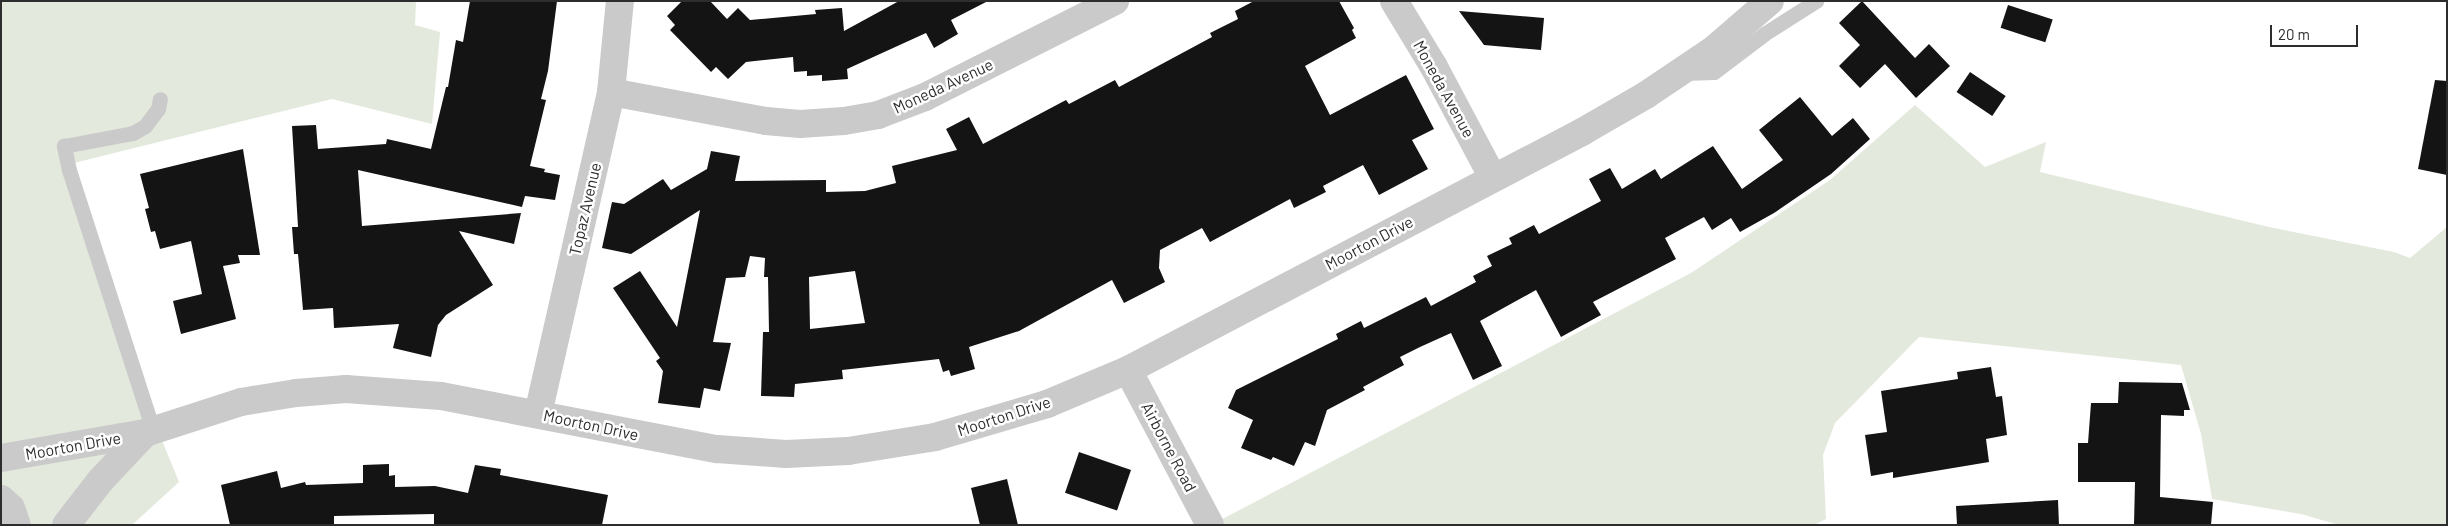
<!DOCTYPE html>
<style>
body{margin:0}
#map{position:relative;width:2448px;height:526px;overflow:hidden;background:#fff;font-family:Barlow,sans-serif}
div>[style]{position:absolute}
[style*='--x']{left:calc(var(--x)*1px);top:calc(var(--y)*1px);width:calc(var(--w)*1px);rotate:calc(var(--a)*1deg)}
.green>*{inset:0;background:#e3e9dc}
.building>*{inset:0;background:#141414;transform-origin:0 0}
.service>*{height:15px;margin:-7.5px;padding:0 7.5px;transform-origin:7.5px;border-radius:7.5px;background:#cacaca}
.minor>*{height:28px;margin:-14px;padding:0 14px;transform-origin:14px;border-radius:14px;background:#cacaca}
.tertiary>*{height:28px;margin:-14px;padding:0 14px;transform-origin:14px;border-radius:14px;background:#cacaca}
span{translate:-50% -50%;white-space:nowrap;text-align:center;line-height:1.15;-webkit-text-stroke:5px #fff;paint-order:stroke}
.street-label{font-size:16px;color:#2d2d2d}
.frame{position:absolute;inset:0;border:2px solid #2d2d2d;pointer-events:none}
.scale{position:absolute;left:2270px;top:25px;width:88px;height:22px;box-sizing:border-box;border:2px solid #2d2d2d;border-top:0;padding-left:6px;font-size:15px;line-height:18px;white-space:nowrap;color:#2d2d2d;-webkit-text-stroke:4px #fff;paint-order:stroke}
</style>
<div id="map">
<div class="green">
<i style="clip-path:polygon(1px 1px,416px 1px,415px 25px,440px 32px,432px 124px,332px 99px,74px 163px,156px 426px,179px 482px,132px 525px,1px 525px)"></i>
<i style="clip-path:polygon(1915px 105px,1985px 167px,2046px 142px,2040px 172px,2269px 227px,2394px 252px,2410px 258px,2447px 227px,2447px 525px,2339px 525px,2301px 514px,2212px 499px,2201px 434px,2181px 365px,1919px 337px,1835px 423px,1823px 455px,1826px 519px,1814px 525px,1211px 525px,1691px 273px,1830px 180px)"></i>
</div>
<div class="building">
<i style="clip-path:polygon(470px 1px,557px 1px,548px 71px,541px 99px,546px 100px,530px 166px,545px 169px,544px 172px,560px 175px,555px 200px,525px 196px,522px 207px,358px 170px,362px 226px,521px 213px,514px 244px,459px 231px,493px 285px,446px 315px,438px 325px,431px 357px,393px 348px,399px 324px,334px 328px,333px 308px,303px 310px,298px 254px,294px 254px,292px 227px,298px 227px,292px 126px,316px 125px,318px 149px,386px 144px,387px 139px,431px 149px,446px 87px,448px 87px,456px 40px,463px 42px)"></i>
<i style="clip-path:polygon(682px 1px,710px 1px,727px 19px,738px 8px,750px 20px,816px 14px,815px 10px,842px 8px,844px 31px,899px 1px,988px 1px,951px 20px,958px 34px,934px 48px,926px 33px,847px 69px,848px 79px,822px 81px,822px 75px,807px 76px,807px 71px,794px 72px,793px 57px,746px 62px,728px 79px,716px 67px,711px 72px,670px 30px,675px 25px,667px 16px)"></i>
<i style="clip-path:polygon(evenodd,1254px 1px,1339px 1px,1354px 28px,1352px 30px,1356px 38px,1305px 66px,1330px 115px,1406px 75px,1434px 129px,1412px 140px,1428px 169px,1379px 195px,1363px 165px,1323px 186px,1326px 192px,1294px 208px,1290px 199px,1210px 242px,1202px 228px,1160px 250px,1159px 268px,1165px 282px,1124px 303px,1112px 280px,1019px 331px,969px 347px,975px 369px,951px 376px,949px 370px,943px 372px,939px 359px,842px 370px,843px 379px,795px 384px,794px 397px,761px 396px,763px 332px,769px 332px,768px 277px,764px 277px,765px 258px,750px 256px,745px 277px,726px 278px,713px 342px,731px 343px,720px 391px,704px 388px,700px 408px,658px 403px,663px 371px,656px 361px,660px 358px,613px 288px,640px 271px,677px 327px,700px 210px,631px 254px,602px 248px,612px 202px,624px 204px,663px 179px,671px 190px,707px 169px,711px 151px,740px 156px,735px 181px,826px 180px,826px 192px,865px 191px,896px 183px,892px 166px,957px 150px,946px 129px,969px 117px,983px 144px,1066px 100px,1069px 104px,1115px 80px,1119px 87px,1212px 37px,1210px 33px,1238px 19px,1235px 11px,1254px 1px,855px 271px,865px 323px,810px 329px,809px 277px,855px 271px)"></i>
<i style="clip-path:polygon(1862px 1px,1915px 58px,1929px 44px,1950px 66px,1916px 98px,1885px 64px,1860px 88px,1839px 66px,1860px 45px,1839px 23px)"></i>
<i style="left:2008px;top:5px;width:47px;height:24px;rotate:18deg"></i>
<i style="clip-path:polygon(1459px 11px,1544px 18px,1541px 50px,1484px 45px)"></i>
<i style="left:1970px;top:72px;width:43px;height:24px;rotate:34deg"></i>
<i style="clip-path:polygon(2435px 80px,2447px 81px,2447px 175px,2418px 169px)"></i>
<i style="clip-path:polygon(1800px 97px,1832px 136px,1853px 118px,1870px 139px,1831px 174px,1774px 213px,1740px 232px,1731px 218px,1712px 230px,1704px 217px,1665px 238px,1676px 259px,1593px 302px,1601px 315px,1561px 337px,1536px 290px,1480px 321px,1502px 366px,1473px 380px,1451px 333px,1420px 347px,1400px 357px,1404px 365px,1363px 387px,1365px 390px,1327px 410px,1315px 446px,1305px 442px,1294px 466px,1273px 457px,1271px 460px,1241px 448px,1253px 420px,1228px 408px,1236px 390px,1338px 339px,1336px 334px,1361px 321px,1364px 328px,1426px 297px,1431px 306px,1476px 282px,1473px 276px,1492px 266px,1487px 256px,1512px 244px,1509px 238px,1534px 225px,1539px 234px,1601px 201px,1589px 179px,1610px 168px,1622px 189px,1655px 169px,1661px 179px,1713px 146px,1742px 189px,1783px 160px,1759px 130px)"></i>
<i style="clip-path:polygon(243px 149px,260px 255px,238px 255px,240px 263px,223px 266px,236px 319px,181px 334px,173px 301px,202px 294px,191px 241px,160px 249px,155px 231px,151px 232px,145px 209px,149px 208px,140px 174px)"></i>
<i style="clip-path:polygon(1991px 367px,1996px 397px,2002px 396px,2007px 435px,1986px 439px,1989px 462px,1893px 478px,1893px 472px,1871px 476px,1865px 435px,1887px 432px,1881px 391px,1958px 379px,1957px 372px)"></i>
<i style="clip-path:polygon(2119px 382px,2182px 383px,2190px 410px,2184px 410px,2184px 416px,2161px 415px,2160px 497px,2213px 502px,2211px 525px,2134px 525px,2135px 482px,2078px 482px,2078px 443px,2088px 443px,2091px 403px,2118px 403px)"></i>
<i style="left:1079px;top:452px;width:55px;height:43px;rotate:19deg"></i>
<i style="clip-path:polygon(389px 464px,389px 476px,395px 475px,395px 487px,435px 486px,468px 493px,475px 465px,501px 469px,500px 475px,608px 495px,602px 525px,434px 525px,434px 514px,334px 516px,334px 525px,230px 525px,221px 485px,277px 471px,281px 488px,305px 482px,306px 485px,363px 483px,363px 465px)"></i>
<i style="clip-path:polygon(1007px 479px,1018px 525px,980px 525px,971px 488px)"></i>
<i style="clip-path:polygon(2058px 500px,2059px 525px,1957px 525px,1956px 506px)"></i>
</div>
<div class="service">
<i style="--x:1683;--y:73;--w:31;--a:-2"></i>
<i style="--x:1714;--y:72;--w:63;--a:-37.2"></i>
<i style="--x:1764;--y:34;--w:62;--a:-32.4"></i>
<i style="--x:153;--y:430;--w:273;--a:-107.9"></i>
<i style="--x:69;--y:170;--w:25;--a:-102"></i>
<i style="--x:64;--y:146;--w:70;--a:-10.7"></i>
<i style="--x:133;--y:133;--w:14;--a:-30"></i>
<i style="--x:145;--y:126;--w:21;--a:-53"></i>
<i style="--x:158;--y:109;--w:10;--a:-79"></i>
</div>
<div class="minor">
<i style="--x:1394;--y:1;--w:77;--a:58.8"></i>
<i style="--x:1434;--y:67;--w:126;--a:62"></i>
<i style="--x:611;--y:92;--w:158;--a:10.6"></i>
<i style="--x:766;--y:121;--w:34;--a:5"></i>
<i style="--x:800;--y:124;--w:44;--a:-3.9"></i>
<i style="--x:844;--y:121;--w:35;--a:-10"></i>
<i style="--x:878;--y:115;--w:50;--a:-21"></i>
<i style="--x:925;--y:97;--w:213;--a:-26.8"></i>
<i style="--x:1128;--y:370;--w:175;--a:62.1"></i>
<i style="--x:538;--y:414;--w:330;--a:-77.2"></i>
<i style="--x:611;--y:92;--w:91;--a:-84.4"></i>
</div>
<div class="tertiary">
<i style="--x:1;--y:458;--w:146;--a:-9.8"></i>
<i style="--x:145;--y:433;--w:101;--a:-17.9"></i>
<i style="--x:241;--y:402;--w:56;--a:-9.3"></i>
<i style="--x:296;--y:393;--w:50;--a:-4.6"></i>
<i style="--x:346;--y:389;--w:95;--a:4.2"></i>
<i style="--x:441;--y:396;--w:281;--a:10.9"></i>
<i style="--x:717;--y:449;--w:69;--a:4.1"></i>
<i style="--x:786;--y:454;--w:62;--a:-2.8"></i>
<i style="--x:848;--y:451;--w:88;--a:-9.1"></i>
<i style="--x:935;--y:437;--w:117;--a:-16.4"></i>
<i style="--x:1047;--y:404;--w:88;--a:-22.8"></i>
<i style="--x:1128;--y:370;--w:513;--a:-27.66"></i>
<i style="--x:1582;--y:132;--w:74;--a:-30"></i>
<i style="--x:1646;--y:95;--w:81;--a:-33.9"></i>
<i style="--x:1713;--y:50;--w:75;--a:-40.7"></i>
<i style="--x:1;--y:499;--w:13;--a:42"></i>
<i style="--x:11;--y:508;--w:18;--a:71"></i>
<i style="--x:66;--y:525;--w:56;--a:-52.3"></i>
<i style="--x:100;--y:481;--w:66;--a:-46.8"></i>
</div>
<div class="street-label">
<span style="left:943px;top:86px;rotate:-25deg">Moneda Avenue</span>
<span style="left:1444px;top:89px;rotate:61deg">Moneda Avenue</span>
<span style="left:585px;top:209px;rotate:-77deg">Topaz Avenue</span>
<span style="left:1369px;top:243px;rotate:-28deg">Moorton Drive</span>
<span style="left:1004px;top:416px;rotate:-18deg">Moorton Drive</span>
<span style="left:591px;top:425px;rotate:12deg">Moorton Drive</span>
<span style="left:73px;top:446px;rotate:-10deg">Moorton Drive</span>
<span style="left:1169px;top:447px;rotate:62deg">Airborne Road</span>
</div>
<div class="frame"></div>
<div class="scale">20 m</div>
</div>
